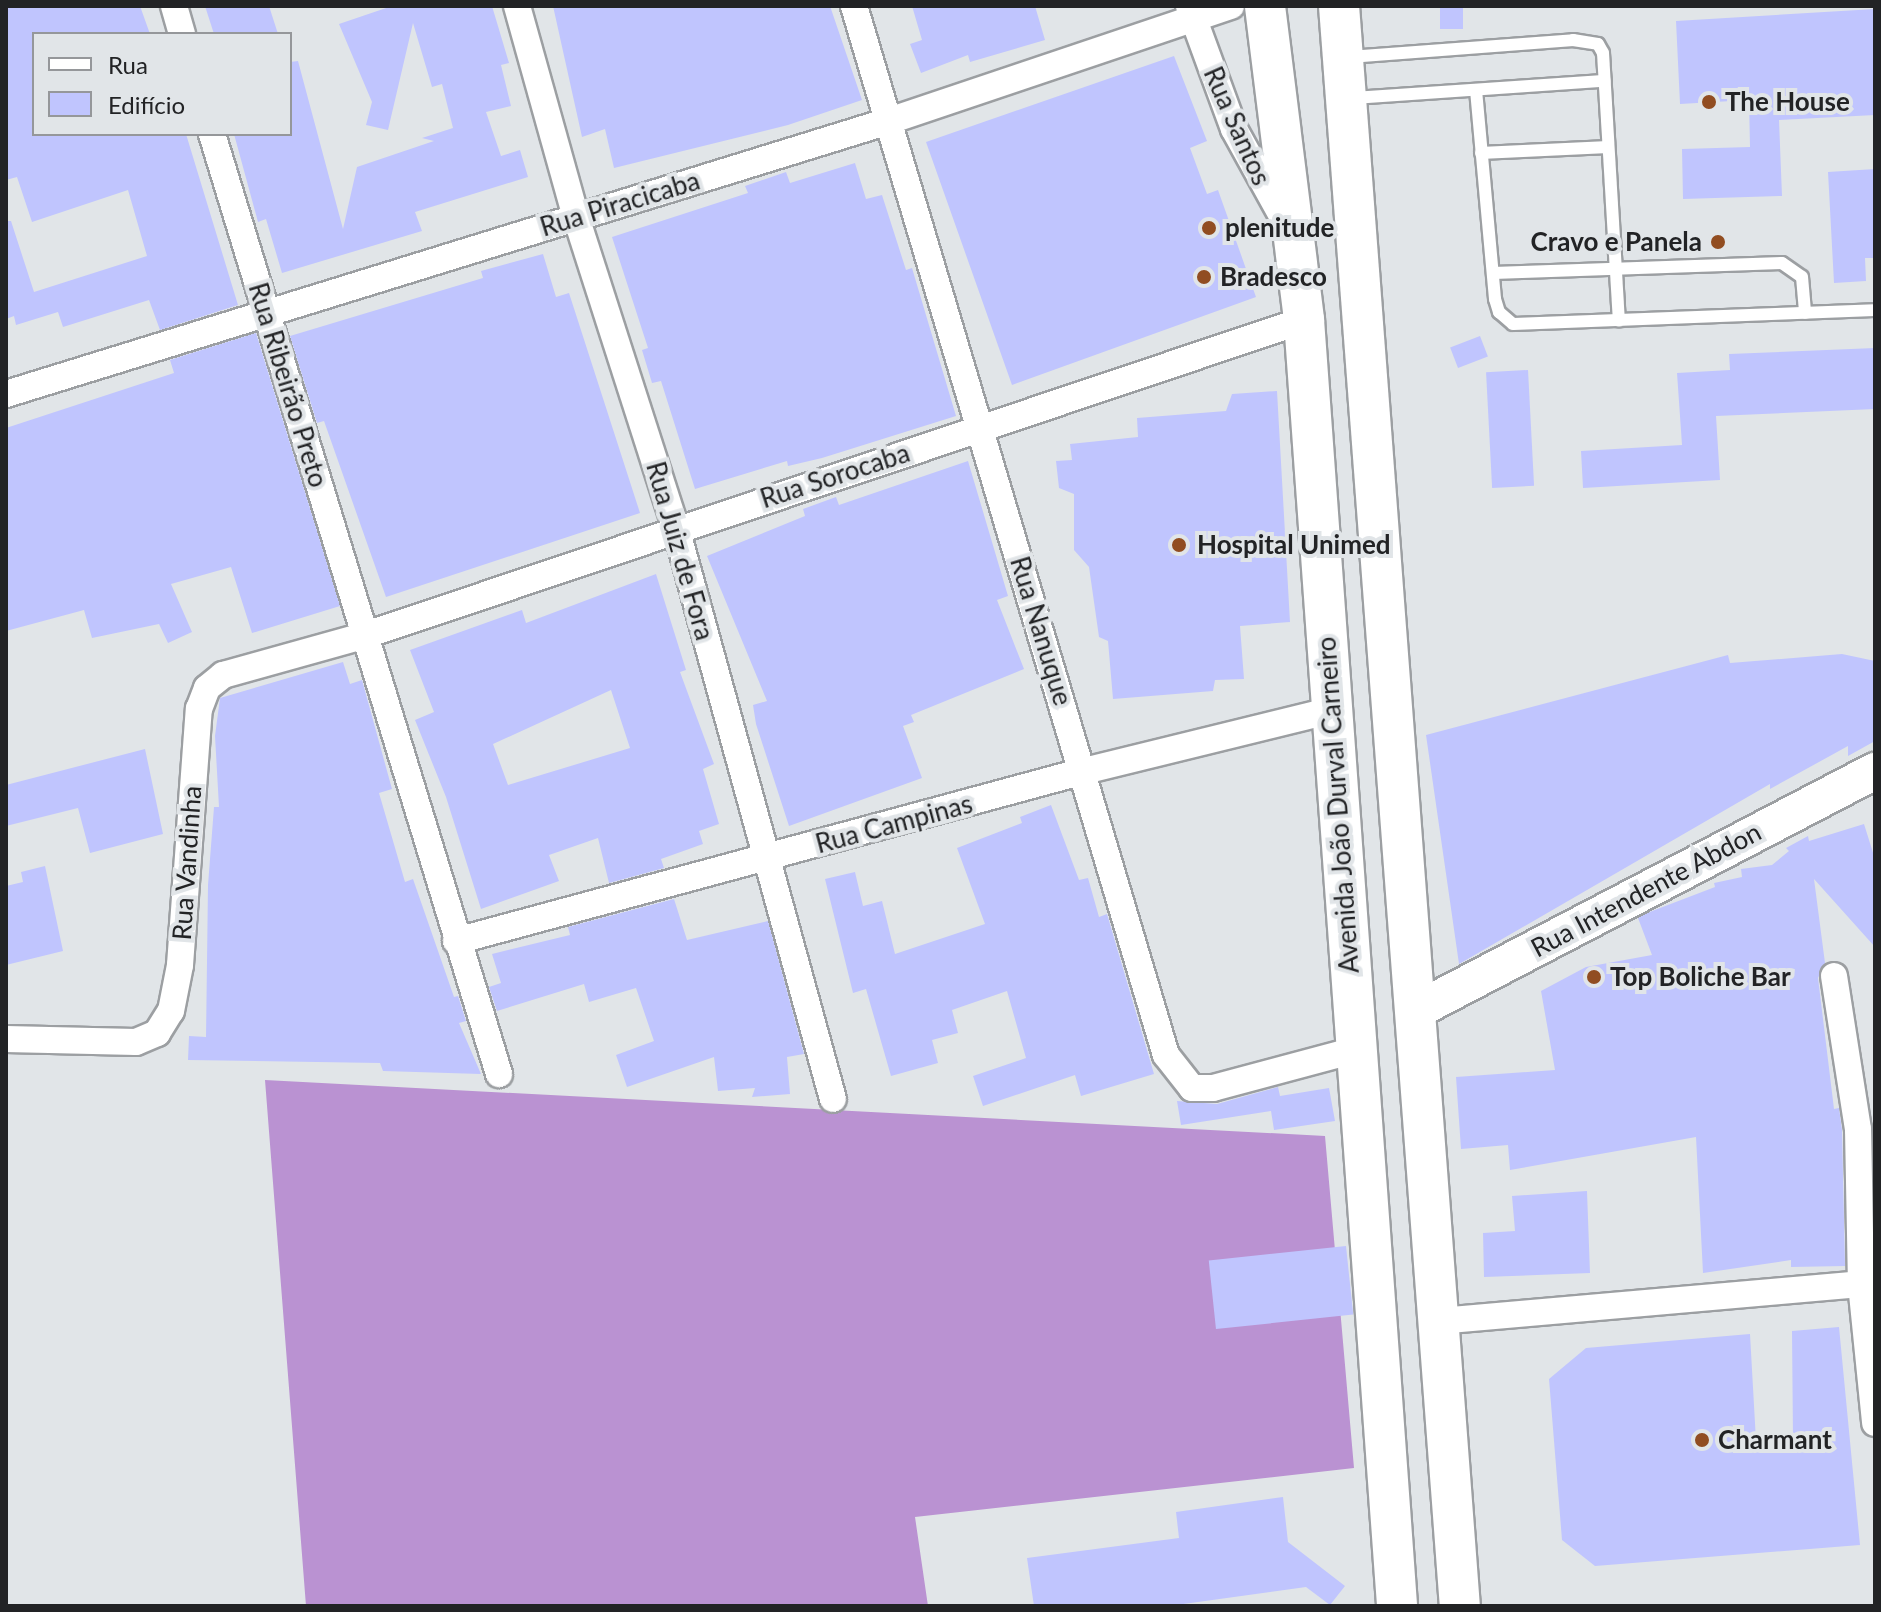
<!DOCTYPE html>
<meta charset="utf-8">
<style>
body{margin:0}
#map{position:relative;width:1881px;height:1612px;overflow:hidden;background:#e1e5e8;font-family:Lato,sans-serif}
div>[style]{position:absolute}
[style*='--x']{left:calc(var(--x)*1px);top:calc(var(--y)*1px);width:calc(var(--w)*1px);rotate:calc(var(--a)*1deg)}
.forest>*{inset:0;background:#ba92d2}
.building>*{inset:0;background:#c0c5fe;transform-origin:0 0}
.roads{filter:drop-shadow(2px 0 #9c9fa2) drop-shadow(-2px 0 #9c9fa2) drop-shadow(0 2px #9c9fa2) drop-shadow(0 -2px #9c9fa2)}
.lane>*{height:12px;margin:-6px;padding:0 6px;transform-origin:6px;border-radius:6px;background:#fff}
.street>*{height:26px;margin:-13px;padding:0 13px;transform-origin:13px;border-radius:13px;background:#fff}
.secondary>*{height:36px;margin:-18px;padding:0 18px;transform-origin:18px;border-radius:18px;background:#fff}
.primary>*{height:40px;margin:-20px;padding:0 20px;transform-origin:20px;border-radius:20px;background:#fff}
.dots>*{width:22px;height:22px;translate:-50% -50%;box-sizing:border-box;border:4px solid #e1e5e8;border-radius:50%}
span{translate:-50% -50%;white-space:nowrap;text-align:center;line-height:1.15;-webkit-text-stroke:8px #e1e5e8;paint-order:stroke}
.poi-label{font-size:26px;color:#222325;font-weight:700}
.left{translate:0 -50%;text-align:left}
.right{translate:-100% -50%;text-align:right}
.street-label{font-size:26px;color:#222325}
.frame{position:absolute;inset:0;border:8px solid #222325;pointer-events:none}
.legend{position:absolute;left:32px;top:32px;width:260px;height:104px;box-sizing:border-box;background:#e1e5e8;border:2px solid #95979a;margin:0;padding:10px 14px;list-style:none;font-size:24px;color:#222325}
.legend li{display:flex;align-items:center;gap:16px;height:40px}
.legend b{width:40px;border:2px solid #95979a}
</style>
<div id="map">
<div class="forest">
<i style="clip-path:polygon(265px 1080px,1325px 1136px,1354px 1468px,915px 1517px,928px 1606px,306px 1606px)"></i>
</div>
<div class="building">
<i style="clip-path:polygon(6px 6px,140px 6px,150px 34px,34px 34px,34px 134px,186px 134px,238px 305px,160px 330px,149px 300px,63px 327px,58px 312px,16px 325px,14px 316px,6px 319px,6px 221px,11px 221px,34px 292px,147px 256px,128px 190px,32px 222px,17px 177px,6px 180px)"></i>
<i style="clip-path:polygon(205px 6px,269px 6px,278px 34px,214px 34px)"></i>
<i style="clip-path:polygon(392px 6px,492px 6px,509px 63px,501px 65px,511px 106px,486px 112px,501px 156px,520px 150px,528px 177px,415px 212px,422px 231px,282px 273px,266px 219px,258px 222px,234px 134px,290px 134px,290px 62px,298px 61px,343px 229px,357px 167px,434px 141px,422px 138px,453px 128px,442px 84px,432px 87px,413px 23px,388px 130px,366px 125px,372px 102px,339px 24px)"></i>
<i style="clip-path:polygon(553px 6px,830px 6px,862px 100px,788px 125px,614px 168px,605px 129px,582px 137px)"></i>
<i style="clip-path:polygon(912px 6px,1035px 6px,1045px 40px,970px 62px,968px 55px,921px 73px,910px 44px,922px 40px)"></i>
<i style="left:1440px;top:6px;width:23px;height:23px"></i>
<i style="clip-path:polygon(1875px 9px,1875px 115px,1779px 120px,1782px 196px,1683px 199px,1682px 149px,1750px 147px,1749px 100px,1680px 104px,1676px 21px)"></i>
<i style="clip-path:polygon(1174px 56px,1207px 141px,1190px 148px,1207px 194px,1218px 190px,1256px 297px,1012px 385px,926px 142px)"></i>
<i style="clip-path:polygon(855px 163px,866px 199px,882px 195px,906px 270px,912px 268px,956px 416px,822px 458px,788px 466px,787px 461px,695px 489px,661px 381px,652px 383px,642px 350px,648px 348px,612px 237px,748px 193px,745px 186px,786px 172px,790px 183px)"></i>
<i style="clip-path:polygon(1875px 169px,1875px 258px,1865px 258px,1866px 281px,1834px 283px,1828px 172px)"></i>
<i style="clip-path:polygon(543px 254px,556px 297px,569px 293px,640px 513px,386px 597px,324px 421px,317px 423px,290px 336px,483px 278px,481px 271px)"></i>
<i style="clip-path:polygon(256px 333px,340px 606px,252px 633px,231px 567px,171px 584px,192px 632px,168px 643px,159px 624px,92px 638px,84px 610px,6px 631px,6px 428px,174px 373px,170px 360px)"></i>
<i style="left:1480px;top:336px;width:22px;height:32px;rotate:69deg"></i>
<i style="clip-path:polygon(1875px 348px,1875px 409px,1716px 416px,1720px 480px,1583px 488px,1581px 451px,1682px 445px,1677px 373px,1730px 370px,1729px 354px)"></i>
<i style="left:1528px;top:370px;width:116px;height:42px;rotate:87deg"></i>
<i style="clip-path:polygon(1277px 391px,1290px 622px,1240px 626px,1244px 679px,1215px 680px,1213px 691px,1113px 699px,1108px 641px,1099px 637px,1089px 567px,1074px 550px,1074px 494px,1059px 488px,1056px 461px,1072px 460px,1070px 444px,1138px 437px,1137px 418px,1226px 411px,1232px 394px)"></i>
<i style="clip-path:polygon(968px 461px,1008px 596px,997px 600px,1024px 669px,911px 715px,914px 722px,903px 726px,922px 778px,789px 826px,756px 724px,753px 705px,767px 701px,707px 556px,805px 516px,803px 509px,836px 497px,839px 505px)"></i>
<i style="clip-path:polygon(evenodd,656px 574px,686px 670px,680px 672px,714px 764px,703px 769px,719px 824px,699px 831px,703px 844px,661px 859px,664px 868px,609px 883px,598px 838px,549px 855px,559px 881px,481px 909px,446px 797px,415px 720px,434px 712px,410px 650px,522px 610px,526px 623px,656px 574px,611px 690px,630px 748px,508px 785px,493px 744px,611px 690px)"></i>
<i style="clip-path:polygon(1842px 654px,1875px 661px,1875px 741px,1848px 756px,1848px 746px,1770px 789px,1770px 784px,1459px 964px,1426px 735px,1728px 655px,1730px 663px)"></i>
<i style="clip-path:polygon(343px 662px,350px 684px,362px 680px,392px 789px,379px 793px,405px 882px,413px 879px,454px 997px,458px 996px,466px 1021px,459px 1023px,481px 1074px,383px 1071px,380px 1063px,188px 1060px,189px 1036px,206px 1037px,208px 885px,214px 807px,219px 807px,215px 736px,220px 698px)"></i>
<i style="clip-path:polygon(145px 749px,163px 834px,90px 853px,78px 808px,6px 826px,6px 785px)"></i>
<i style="clip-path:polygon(1051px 805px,1079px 880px,1088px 878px,1099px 917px,1107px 914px,1154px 1074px,1081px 1096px,1075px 1075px,983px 1106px,973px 1076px,1026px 1058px,1007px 991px,952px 1010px,958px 1033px,932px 1040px,938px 1063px,891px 1076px,866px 989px,853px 993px,825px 879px,855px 872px,863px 906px,882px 901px,895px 954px,985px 924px,957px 848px,1022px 823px,1020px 817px)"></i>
<i style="clip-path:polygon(1864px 824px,1875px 859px,1875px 947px,1814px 879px,1825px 963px,1818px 978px,1834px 1109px,1839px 1108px,1842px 1130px,1845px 1266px,1791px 1267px,1791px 1260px,1703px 1273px,1696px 1137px,1510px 1170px,1508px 1145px,1461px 1149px,1456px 1077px,1555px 1070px,1541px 991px,1586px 967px,1652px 955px,1638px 918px,1647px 913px,1715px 887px,1714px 883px,1742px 877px,1741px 869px,1772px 865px,1789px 851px,1786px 848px,1808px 836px,1809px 841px)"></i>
<i style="clip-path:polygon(45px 866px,63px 951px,6px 965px,6px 886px,23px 882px,21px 872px)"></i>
<i style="clip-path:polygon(674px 899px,687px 940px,768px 921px,804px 1054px,787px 1057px,790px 1094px,752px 1097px,755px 1088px,718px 1091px,714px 1057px,627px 1087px,616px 1055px,654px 1041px,636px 988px,589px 1002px,584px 984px,497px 1011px,489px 987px,501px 983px,492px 954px,570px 935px,568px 927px)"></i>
<i style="clip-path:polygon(1278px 1087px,1280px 1096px,1329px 1088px,1335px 1121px,1274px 1130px,1271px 1111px,1181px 1125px,1177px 1101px,1217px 1104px)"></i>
<i style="clip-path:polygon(1587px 1191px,1590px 1273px,1484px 1277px,1483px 1233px,1515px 1231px,1512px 1196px)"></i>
<i style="left:1346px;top:1246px;width:69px;height:138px;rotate:84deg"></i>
<i style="clip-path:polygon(1839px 1327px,1860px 1545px,1595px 1566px,1562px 1540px,1549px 1379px,1586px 1348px,1750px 1334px,1756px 1441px,1793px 1440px,1792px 1331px)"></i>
<i style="clip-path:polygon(1283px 1497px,1288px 1542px,1345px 1586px,1330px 1605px,1306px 1587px,1169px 1606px,1034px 1606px,1027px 1558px,1179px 1538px,1176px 1512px)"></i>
</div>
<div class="roads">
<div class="lane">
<i style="--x:1349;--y:57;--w:225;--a:-4.3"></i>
<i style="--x:1573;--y:40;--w:25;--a:9"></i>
<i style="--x:1598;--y:44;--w:10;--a:61"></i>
<i style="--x:1603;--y:53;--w:268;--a:86.6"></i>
<i style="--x:1476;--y:90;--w:210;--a:84.8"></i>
<i style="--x:1495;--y:299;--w:14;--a:73"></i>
<i style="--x:1499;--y:312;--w:18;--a:41"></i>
<i style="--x:1513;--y:324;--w:362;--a:-2.2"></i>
<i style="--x:1352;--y:98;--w:253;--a:-3.9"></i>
<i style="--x:1481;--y:153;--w:127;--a:-2.7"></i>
<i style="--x:1493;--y:273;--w:289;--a:-2"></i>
<i style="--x:1782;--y:263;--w:24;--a:35"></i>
<i style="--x:1802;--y:277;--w:36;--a:85"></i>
</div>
<div class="street">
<i style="--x:174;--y:6;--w:29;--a:74"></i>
<i style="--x:517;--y:6;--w:219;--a:74.4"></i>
<i style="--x:576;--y:217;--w:327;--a:72.2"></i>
<i style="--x:676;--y:528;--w:592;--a:74.63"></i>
<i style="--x:854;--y:6;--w:1094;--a:73.44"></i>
<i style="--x:1166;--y:1055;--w:42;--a:51.8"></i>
<i style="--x:1192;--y:1088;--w:21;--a:0"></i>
<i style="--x:1213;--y:1088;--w:147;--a:-15"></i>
<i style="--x:1189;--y:6;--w:131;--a:69.9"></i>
<i style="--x:1234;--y:129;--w:110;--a:61.1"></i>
<i style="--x:212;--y:134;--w:983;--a:73.02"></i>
<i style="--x:6;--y:394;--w:921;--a:-17.18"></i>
<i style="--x:886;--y:122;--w:364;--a:-18.6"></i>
<i style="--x:456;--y:941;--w:651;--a:-15.15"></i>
<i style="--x:1084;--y:771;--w:255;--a:-13.8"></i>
<i style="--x:1834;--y:976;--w:155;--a:81.1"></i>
<i style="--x:1858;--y:1129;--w:155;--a:88.9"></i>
<i style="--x:1861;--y:1284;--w:140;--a:84.2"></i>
<i style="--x:6;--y:1039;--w:130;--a:1.3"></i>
<i style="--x:136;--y:1042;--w:23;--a:-23"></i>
<i style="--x:157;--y:1033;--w:26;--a:-58"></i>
<i style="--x:171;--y:1011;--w:47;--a:-78.9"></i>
<i style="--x:180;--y:965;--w:257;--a:-85.8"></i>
<i style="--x:199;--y:709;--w:22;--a:-69"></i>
<i style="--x:207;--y:688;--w:21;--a:-39"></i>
<i style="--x:223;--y:675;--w:148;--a:-15.6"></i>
<i style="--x:366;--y:635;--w:989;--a:-18.56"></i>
<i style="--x:1439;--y:1321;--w:424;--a:-5"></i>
</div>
<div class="secondary">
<i style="--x:1417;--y:1010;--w:517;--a:-27.56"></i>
</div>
<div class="primary">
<i style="--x:1265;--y:6;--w:316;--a:82.9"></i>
<i style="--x:1304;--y:320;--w:1289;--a:85.86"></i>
<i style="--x:1339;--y:6;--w:1605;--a:85.68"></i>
</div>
</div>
<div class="dots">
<i style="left:1709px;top:102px;background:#914d21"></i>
<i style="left:1209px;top:228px;background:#914d21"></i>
<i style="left:1718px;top:242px;background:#914d21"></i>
<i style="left:1204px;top:277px;background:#914d21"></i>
<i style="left:1179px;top:545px;background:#914d21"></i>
<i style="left:1594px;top:977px;background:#914d21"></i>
<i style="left:1702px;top:1440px;background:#914d21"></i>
</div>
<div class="poi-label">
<span class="left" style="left:1725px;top:102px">The House</span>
<span class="left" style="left:1225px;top:228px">plenitude</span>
<span class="right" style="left:1702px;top:242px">Cravo e Panela</span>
<span class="left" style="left:1220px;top:277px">Bradesco</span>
<span class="left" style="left:1197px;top:545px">Hospital Unimed</span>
<span class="left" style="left:1610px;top:977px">Top Boliche Bar</span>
<span class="left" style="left:1718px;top:1440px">Charmant</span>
</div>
<div class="street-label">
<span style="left:1237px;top:126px;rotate:66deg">Rua Santos</span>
<span style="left:620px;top:204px;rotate:-17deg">Rua Piracicaba</span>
<span style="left:288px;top:385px;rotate:73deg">Rua Ribeirão Preto</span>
<span style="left:835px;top:476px;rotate:-18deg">Rua Sorocaba</span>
<span style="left:680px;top:551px;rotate:74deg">Rua Juiz de Fora</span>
<span style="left:1041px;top:631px;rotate:73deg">Rua Nanuque</span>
<span style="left:1338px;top:805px;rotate:-94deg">Avenida João Durval Carneiro</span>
<span style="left:894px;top:824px;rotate:-15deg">Rua Campinas</span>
<span style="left:187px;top:863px;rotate:-86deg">Rua Vandinha</span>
<span style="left:1646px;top:890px;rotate:-28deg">Rua Intendente Abdon</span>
</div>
<div class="frame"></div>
<ul class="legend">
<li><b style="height:10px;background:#fff"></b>Rua</li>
<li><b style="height:22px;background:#c0c5fe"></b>Edifício</li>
</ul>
</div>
